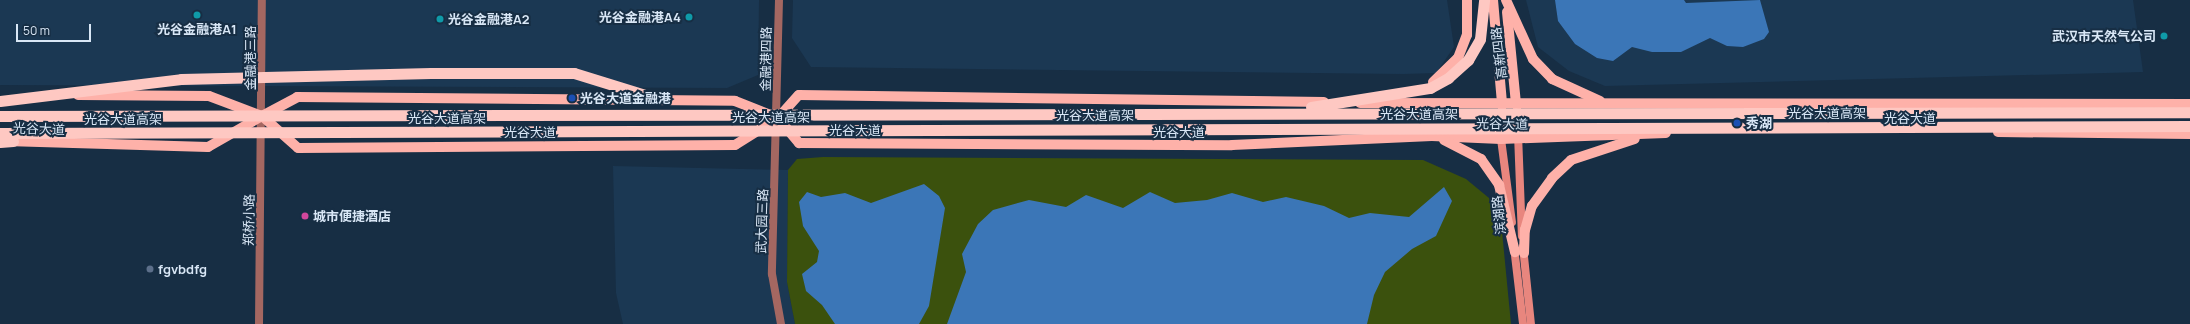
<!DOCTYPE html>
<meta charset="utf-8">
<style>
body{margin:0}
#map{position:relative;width:2190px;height:324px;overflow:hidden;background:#172e44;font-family:Manrope,"Noto Sans SC",sans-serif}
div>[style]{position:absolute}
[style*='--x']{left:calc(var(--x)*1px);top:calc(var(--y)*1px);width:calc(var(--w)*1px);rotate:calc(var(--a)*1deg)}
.built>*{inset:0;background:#1b3853}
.green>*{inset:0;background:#3b510d}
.water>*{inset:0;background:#3b76b7}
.minor>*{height:8px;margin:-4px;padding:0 4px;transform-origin:4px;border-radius:4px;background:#a46761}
.tertiary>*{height:8px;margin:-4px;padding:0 4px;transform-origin:4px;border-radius:4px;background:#a46761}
.secondary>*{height:8px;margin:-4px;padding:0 4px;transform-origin:4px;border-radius:4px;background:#e8867e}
.primary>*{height:10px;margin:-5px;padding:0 5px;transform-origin:5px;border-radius:5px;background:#feb1a9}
.trunk>*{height:11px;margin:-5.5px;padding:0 5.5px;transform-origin:5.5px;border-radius:5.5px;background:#fec8c2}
.trunk-bridge>*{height:11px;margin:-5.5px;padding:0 5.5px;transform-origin:5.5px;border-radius:5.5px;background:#fec8c2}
.dots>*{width:11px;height:11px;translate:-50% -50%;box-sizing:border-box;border:2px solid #172e44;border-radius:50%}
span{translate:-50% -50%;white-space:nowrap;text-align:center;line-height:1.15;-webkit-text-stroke:4px #172e44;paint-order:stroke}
.poi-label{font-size:13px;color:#d9e7f6;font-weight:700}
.right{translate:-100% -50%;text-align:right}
.left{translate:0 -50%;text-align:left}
.street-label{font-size:13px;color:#d9e7f6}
.scale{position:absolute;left:16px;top:24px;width:75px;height:18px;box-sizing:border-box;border:2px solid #d9e7f6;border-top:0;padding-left:5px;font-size:12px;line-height:14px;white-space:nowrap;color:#d9e7f6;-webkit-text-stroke:3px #172e44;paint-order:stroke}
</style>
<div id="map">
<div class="built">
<i style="clip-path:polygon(0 0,759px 0,758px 75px,727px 88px,0 85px)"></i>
<i style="clip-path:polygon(793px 0,1447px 0,1454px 47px,1436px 73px,1403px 74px,811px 67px,792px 38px)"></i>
<i style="clip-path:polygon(1526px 0,2133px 0,2143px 72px,1605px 86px,1569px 71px,1538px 47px)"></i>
<i style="clip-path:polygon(613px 166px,788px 170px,787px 282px,795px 324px,623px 324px,616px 293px)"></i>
</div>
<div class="green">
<i style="clip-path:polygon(823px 157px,1423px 160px,1466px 179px,1489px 198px,1501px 221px,1511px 324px,795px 324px,787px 282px,788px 170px,797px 159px)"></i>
</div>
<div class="water">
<i style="clip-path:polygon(1555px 0,1684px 0,1686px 3px,1760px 0,1769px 32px,1764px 39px,1743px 47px,1727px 46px,1710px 38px,1681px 52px,1652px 52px,1632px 47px,1613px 61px,1597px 58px,1575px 44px,1558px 21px)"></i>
<i style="clip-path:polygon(924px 184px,939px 196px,945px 208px,929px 306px,919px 324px,835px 324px,822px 305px,806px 291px,802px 274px,817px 262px,819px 251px,803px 226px,799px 202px,807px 192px,821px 197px,845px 193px,871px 203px)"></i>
<i style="clip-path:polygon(1444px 187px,1452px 201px,1436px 236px,1412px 249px,1385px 272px,1374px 295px,1367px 324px,947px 324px,966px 272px,962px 254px,978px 224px,993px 210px,1029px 200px,1066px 207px,1086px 195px,1123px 208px,1150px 192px,1175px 203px,1207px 200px,1232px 193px,1263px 202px,1286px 197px,1324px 206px,1349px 218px,1370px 213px,1409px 217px)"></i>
</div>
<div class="minor">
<i style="--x:259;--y:324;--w:324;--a:-89.5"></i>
</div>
<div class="tertiary">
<i style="--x:779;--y:0;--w:274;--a:91.5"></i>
<i style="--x:772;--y:274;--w:51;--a:79.8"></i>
</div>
<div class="secondary">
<i style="--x:1502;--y:108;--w:31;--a:92"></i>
<i style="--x:1501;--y:139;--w:84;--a:82.5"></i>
<i style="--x:1517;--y:108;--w:128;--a:87.8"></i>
<i style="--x:1514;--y:247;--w:78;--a:83.3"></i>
<i style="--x:1523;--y:247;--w:77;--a:84.1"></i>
</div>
<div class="primary">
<i style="--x:1493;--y:0;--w:103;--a:85"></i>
<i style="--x:1506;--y:0;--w:65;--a:65.4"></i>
<i style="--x:1533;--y:59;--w:28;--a:46"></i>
<i style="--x:1552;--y:79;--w:53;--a:24.6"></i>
<i style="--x:1507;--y:12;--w:92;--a:84.4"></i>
<i style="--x:1433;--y:82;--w:35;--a:-44"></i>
<i style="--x:1458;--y:58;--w:25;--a:-69"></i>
<i style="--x:1467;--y:35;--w:35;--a:-90"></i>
<i style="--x:78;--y:95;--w:131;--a:0.4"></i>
<i style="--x:209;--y:96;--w:57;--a:20.7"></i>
<i style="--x:262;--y:116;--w:40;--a:-28"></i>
<i style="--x:297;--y:97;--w:438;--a:0.5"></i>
<i style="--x:735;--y:101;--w:46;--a:21.6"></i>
<i style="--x:778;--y:118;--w:33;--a:50"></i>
<i style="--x:799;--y:143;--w:433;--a:0.3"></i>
<i style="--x:1232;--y:145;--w:200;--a:-2.6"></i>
<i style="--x:1432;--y:136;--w:69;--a:2.5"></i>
<i style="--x:1501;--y:139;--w:165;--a:-2.1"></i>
<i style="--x:1360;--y:103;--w:830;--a:0.07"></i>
<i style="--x:1998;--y:132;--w:192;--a:0.6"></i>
<i style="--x:1444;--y:140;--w:42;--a:27.2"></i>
<i style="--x:1481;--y:159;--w:32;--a:55"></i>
<i style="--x:1499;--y:185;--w:69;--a:76.6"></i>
<i style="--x:6;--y:141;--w:202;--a:1.7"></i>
<i style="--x:208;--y:147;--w:62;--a:-29.9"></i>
<i style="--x:262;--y:116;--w:48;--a:41.6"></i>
<i style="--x:298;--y:148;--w:437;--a:-0.4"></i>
<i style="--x:735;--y:145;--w:51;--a:-32.1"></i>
<i style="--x:778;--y:118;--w:31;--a:-48"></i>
<i style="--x:799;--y:95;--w:525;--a:0.76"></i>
<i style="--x:1524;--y:253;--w:23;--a:-88"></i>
<i style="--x:1525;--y:230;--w:25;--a:-74"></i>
<i style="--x:1532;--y:206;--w:34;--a:-54"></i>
<i style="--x:1552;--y:178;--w:26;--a:-43"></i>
<i style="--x:1571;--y:160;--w:67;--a:-18.2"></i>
</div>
<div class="trunk">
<i style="--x:431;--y:73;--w:143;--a:0"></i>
<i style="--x:574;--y:73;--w:88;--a:17.2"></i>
<i style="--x:0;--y:142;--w:13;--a:-4"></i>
</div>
<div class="trunk-bridge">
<i style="--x:0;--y:101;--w:182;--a:-6.9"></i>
<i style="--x:181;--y:79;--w:250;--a:-1.4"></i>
<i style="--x:1311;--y:107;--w:121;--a:-9.1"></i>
<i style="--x:1430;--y:88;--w:21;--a:-29"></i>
<i style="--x:1448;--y:78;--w:27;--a:-42"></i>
<i style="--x:1468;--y:60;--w:24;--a:-60"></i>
<i style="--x:1480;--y:39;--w:39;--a:-84"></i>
<i style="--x:0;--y:116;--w:2190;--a:-0.1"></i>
<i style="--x:0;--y:133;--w:2190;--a:-0.18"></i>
</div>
<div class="dots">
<i style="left:197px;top:15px;background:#0f9aa8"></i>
<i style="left:689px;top:17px;background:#0f9aa8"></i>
<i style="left:440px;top:19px;background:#0f9aa8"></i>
<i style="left:2164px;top:36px;background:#0f9aa8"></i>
<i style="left:572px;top:98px;background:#1a4fb4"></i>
<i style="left:1737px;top:123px;background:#1a4fb4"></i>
<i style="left:305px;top:216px;background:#d1479c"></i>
<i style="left:150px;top:269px;background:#5c6f8a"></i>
</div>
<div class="poi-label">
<span class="right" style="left:681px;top:17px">光谷金融港A4</span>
<span class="left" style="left:448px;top:19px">光谷金融港A2</span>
<span style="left:197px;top:29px">光谷金融港A1</span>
<span class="right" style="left:2156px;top:36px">武汉市天然气公司</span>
<span class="left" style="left:580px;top:98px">光谷大道金融港</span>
<span class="left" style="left:1746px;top:123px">秀湖</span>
<span class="left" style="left:313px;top:216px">城市便捷酒店</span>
<span class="left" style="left:158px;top:269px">fgvbdfg</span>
</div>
<div class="street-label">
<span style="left:1499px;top:53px;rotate:-97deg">高新四路</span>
<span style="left:250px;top:58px;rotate:-90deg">金融港三路</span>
<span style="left:766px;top:59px;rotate:-89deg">金融港四路</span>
<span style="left:1827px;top:113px">光谷大道高架</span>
<span style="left:1419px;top:114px">光谷大道高架</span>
<span style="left:1095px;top:115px">光谷大道高架</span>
<span style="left:771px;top:117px">光谷大道高架</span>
<span style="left:447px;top:118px">光谷大道高架</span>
<span style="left:1910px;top:118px">光谷大道</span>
<span style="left:123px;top:119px">光谷大道高架</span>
<span style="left:1502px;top:124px;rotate:1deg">光谷大道</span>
<span style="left:39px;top:129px;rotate:2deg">光谷大道</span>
<span style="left:855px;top:130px">光谷大道</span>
<span style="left:530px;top:132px">光谷大道</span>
<span style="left:1179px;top:132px">光谷大道</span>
<span style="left:1499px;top:215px;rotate:-96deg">滨湖路</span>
<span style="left:249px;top:220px;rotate:-89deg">郑桥小路</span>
<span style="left:762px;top:221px;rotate:-88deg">武大园三路</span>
</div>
<div class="scale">50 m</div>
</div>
